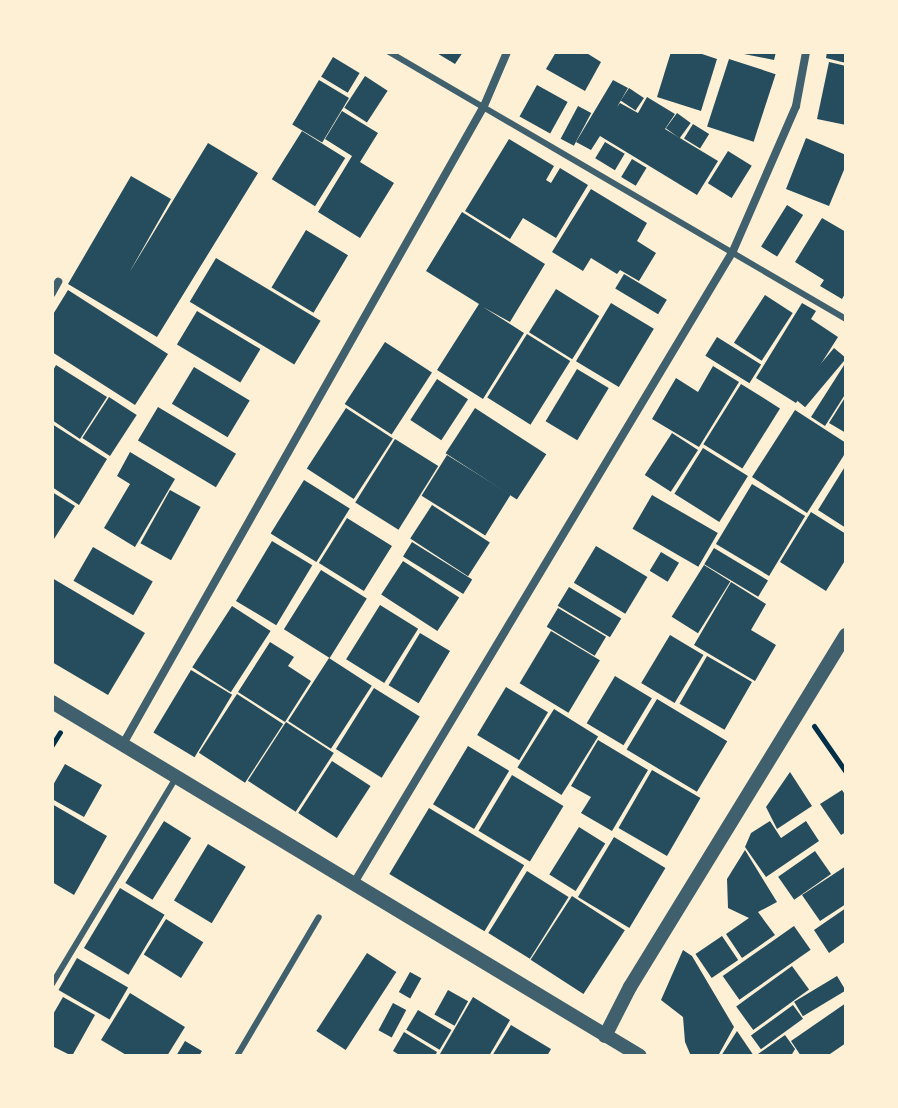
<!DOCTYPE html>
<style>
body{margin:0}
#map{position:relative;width:898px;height:1108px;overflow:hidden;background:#fdf0d5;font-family:Cabin,sans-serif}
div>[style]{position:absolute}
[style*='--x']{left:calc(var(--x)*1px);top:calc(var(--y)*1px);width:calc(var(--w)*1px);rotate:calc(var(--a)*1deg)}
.building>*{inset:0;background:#264d5e;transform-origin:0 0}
.path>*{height:5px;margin:-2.5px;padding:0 2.5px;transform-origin:2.5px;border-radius:2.5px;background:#003049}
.service>*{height:6px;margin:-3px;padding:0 3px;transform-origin:3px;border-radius:3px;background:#3f606c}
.minor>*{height:8px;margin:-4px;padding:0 4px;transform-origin:4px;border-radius:4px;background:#3f606c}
.tertiary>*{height:14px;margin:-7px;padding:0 7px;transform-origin:7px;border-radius:7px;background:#3f606c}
span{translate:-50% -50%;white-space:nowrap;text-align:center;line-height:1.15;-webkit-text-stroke:8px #fdf0d5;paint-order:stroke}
.frame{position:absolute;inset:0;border:54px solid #fdf0d5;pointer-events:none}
</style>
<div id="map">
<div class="building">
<i style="clip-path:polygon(435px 52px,463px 52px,455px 64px)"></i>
<i style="clip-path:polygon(556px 52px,585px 52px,601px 62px,585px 91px,546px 69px)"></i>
<i style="clip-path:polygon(671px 52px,696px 52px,717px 59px,701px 111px,657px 97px)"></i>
<i style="clip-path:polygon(734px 52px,776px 52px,774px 60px)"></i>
<i style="clip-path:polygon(827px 52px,846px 52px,846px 63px,826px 58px)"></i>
<i style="left:333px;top:57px;width:31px;height:23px;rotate:31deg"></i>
<i style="left:729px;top:59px;width:49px;height:71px;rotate:18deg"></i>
<i style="clip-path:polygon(829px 62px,846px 66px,846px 125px,817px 119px)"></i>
<i style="left:365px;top:76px;width:27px;height:38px;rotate:33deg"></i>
<i style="left:319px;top:80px;width:35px;height:52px;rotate:31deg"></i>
<i style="clip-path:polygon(613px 80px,628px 88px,617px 107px,620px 103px,638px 113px,647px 97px,675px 114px,665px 129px,718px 161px,697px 195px,600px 136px,591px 150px,576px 142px)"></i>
<i style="left:537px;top:85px;width:35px;height:36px;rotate:29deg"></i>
<i style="left:629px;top:88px;width:18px;height:15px;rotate:34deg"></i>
<i style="left:578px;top:106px;width:15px;height:37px;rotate:28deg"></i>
<i style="clip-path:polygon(342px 111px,378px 133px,360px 162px,394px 183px,360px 238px,318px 212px,352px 156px,325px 139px)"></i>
<i style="left:677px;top:113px;width:17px;height:19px;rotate:36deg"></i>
<i style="left:693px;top:124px;width:19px;height:17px;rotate:32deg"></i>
<i style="left:302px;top:131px;width:51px;height:57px;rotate:32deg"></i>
<i style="clip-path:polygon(806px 138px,846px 155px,846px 165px,829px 206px,786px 189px)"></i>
<i style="clip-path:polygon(509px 139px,554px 166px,546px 180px,551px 183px,560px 168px,588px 185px,556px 238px,523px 218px,510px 239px,465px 211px)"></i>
<i style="left:605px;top:142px;width:23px;height:19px;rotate:31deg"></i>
<i style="clip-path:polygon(208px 143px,258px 173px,157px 337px,68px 284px,131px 176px,171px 199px,129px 273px)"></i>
<i style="left:728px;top:151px;width:28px;height:38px;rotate:32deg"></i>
<i style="left:632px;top:159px;width:17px;height:21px;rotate:31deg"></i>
<i style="clip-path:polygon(591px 189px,647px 223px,637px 241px,656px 253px,639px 281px,620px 270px,617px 274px,591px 258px,583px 271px,552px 252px)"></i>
<i style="left:787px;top:205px;width:19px;height:49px;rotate:32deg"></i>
<i style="clip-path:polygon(462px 212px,545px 264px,510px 322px,483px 307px,524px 333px,483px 399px,437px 370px,479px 304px,426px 271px)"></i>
<i style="clip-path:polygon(822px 218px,846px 232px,846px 292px,842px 299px,820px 286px,824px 280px,795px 262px)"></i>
<i style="left:306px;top:230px;width:49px;height:67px;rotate:31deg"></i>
<i style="left:216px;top:258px;width:122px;height:51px;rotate:31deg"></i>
<i style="left:624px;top:274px;width:50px;height:17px;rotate:31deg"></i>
<i style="left:556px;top:289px;width:51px;height:51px;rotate:32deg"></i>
<i style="clip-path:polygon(68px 290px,168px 354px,135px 405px,52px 352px,52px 316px)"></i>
<i style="left:765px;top:295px;width:33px;height:57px;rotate:33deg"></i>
<i style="left:611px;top:303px;width:50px;height:68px;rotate:31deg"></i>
<i style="clip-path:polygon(802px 303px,816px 311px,811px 319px,838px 337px,796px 403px,756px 378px)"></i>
<i style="left:197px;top:311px;width:74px;height:39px;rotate:31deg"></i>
<i style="left:527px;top:334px;width:51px;height:75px;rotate:32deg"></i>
<i style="left:717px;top:337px;width:52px;height:22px;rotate:32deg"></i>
<i style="left:385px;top:342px;width:56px;height:74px;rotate:33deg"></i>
<i style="left:834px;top:348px;width:16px;height:64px;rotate:40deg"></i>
<i style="clip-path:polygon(846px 362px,846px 393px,825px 426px,811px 417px)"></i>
<i style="clip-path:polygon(56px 365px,107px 397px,80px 439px,52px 420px,52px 372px)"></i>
<i style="clip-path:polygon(713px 366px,739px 382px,699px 447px,652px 419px,676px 378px,698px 392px)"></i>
<i style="left:194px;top:367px;width:65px;height:43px;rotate:31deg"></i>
<i style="left:577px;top:369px;width:37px;height:61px;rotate:31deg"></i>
<i style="left:437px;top:379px;width:37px;height:49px;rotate:33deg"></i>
<i style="left:741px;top:384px;width:46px;height:71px;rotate:32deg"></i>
<i style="clip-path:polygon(846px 396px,846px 433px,829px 423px)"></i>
<i style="left:109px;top:397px;width:33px;height:49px;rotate:33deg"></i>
<i style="left:158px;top:407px;width:91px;height:39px;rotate:31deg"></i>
<i style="left:346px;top:408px;width:56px;height:72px;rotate:33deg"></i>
<i style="left:475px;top:408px;width:85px;height:54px;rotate:33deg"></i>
<i style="clip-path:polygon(795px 410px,846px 443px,846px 452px,807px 513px,752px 477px)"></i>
<i style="clip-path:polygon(52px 424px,107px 459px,79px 505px,52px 487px)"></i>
<i style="left:672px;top:433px;width:31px;height:50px;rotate:33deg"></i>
<i style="left:395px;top:439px;width:51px;height:75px;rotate:32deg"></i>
<i style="left:703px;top:448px;width:53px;height:54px;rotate:32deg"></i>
<i style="clip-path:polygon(130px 452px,175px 479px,135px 547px,104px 528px,130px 484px,117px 476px)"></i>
<i style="left:447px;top:455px;width:75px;height:48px;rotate:32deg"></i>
<i style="clip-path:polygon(846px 465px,846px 528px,818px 510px)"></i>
<i style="left:304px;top:480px;width:54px;height:63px;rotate:32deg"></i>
<i style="left:752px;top:484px;width:62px;height:70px;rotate:31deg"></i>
<i style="left:170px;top:490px;width:35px;height:61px;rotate:29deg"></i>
<i style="clip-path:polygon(52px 492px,75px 506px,54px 539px,52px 538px)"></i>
<i style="left:652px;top:495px;width:76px;height:39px;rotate:30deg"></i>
<i style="left:432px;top:505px;width:69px;height:40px;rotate:33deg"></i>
<i style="clip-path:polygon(811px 512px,846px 534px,846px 559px,826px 591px,780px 562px)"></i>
<i style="left:347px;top:518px;width:53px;height:53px;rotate:32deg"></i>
<i style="left:272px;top:541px;width:47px;height:70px;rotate:31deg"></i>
<i style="left:412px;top:542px;width:71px;height:17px;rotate:32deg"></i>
<i style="left:596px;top:546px;width:60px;height:43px;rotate:31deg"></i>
<i style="left:93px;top:547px;width:69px;height:39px;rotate:30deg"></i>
<i style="left:714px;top:548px;width:63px;height:19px;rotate:31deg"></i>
<i style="left:661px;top:552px;width:21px;height:22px;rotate:31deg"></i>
<i style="left:403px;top:561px;width:67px;height:40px;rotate:33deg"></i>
<i style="left:704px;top:565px;width:31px;height:61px;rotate:32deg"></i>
<i style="left:321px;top:570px;width:54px;height:70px;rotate:32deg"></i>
<i style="clip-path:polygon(52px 578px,145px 633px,108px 695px,52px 662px)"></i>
<i style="clip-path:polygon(731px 582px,766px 604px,751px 630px,776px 645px,755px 681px,694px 645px)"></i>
<i style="left:569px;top:587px;width:61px;height:22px;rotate:31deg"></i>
<i style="left:380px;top:605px;width:45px;height:64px;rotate:32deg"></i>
<i style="left:232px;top:606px;width:46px;height:73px;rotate:33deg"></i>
<i style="left:558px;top:608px;width:56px;height:22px;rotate:31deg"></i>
<i style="left:551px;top:631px;width:57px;height:61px;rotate:31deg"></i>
<i style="left:420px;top:633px;width:35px;height:61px;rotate:31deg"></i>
<i style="left:670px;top:635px;width:39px;height:56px;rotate:31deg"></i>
<i style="clip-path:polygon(270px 642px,294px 657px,288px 666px,311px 681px,285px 722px,238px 692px)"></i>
<i style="left:707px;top:656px;width:52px;height:55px;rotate:30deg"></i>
<i style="left:329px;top:658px;width:51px;height:75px;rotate:33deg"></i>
<i style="left:191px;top:670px;width:48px;height:73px;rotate:31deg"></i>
<i style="left:615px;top:676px;width:43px;height:55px;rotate:31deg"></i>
<i style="left:506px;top:687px;width:49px;height:56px;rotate:31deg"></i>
<i style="left:374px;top:688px;width:54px;height:72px;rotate:32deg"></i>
<i style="left:237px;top:694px;width:55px;height:70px;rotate:33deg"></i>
<i style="left:657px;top:699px;width:82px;height:59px;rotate:31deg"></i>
<i style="left:554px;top:709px;width:52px;height:69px;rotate:32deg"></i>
<i style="left:286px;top:722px;width:57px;height:70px;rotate:33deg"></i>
<i style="clip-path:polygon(598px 740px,648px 770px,612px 831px,581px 813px,591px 797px,571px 786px)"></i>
<i style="left:468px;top:746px;width:48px;height:68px;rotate:31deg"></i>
<i style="left:332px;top:761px;width:46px;height:62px;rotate:33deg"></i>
<i style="clip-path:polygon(65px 764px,102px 785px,84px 817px,52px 799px,52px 787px)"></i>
<i style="left:652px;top:770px;width:56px;height:67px;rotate:30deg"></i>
<i style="clip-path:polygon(790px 772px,812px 806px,777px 829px,766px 807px)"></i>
<i style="left:512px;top:775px;width:60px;height:65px;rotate:31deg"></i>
<i style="clip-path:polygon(842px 790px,846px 796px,846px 832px,841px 835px,820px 804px)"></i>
<i style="clip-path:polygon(52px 804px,107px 836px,74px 895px,52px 882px)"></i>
<i style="left:429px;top:808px;width:111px;height:77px;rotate:31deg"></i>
<i style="left:164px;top:821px;width:32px;height:73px;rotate:32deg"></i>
<i style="clip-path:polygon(770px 821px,781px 838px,806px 821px,819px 841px,766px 877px,745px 847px,751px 833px)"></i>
<i style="left:579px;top:827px;width:31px;height:56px;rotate:32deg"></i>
<i style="left:614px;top:837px;width:60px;height:70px;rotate:31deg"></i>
<i style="left:208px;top:844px;width:44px;height:66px;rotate:31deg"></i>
<i style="clip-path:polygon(745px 850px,777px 902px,758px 912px,775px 935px,742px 958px,726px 934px,749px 918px,728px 908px,727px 879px)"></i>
<i style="left:815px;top:851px;width:28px;height:45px;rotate:55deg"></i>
<i style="clip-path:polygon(846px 866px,846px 904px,820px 921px,802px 895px)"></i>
<i style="left:527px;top:871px;width:49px;height:73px;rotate:32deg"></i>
<i style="left:120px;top:888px;width:52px;height:70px;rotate:31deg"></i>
<i style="left:572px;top:896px;width:63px;height:76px;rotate:33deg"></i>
<i style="clip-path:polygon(846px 908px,846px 941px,829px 953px,814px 930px)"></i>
<i style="left:166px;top:919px;width:44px;height:42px;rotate:32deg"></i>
<i style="left:794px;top:926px;width:29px;height:87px;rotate:55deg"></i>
<i style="left:722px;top:936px;width:29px;height:32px;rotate:56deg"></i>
<i style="clip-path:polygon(683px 950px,692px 956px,734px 1027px,718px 1056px,691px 1056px,685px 1042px,683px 1017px,661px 1000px)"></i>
<i style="left:367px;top:953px;width:35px;height:93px;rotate:33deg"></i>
<i style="left:77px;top:958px;width:59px;height:37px;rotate:30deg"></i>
<i style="left:792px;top:966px;width:29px;height:69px;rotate:54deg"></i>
<i style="left:410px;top:972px;width:13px;height:23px;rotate:29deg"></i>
<i style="left:837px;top:976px;width:17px;height:50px;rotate:59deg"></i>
<i style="left:448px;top:990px;width:23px;height:28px;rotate:29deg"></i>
<i style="clip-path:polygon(130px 993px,185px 1027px,167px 1056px,128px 1056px,101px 1040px)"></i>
<i style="clip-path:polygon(63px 997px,95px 1015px,72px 1056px,52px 1046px,52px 1016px)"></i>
<i style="clip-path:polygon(473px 997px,510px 1020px,489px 1056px,444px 1056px,440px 1054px)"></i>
<i style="left:393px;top:1003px;width:15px;height:31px;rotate:28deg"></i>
<i style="clip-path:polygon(846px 1003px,846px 1043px,827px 1056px,801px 1056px,791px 1041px)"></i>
<i style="left:793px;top:1005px;width:17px;height:52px;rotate:54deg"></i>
<i style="left:418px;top:1010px;width:39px;height:23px;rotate:31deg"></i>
<i style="clip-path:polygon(511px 1025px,551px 1049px,547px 1056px,492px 1056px)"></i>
<i style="clip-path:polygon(737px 1031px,754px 1056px,721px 1056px)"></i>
<i style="clip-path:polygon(404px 1032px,437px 1052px,435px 1056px,401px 1056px,393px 1051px)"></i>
<i style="clip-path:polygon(785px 1035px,795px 1049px,791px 1056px,760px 1056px,758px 1054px)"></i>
<i style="clip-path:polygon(185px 1041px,202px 1051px,199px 1056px,176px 1056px)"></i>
</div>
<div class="path">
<i style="--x:814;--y:726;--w:56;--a:55.2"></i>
<i style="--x:52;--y:745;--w:15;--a:-58"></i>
</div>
<div class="service">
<i style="--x:389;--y:52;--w:529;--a:30.3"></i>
<i style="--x:52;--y:984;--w:243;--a:-59"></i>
<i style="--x:237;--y:1056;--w:161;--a:-59.5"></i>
</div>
<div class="minor">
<i style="--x:52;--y:293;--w:13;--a:-61"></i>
<i style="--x:123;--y:744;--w:733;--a:-60.5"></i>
<i style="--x:484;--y:106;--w:59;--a:-66.9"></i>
<i style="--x:354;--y:883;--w:737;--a:-59.05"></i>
<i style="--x:733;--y:251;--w:158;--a:-66.5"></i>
<i style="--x:796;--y:106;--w:55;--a:-79.5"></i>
</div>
<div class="tertiary">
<i style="--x:52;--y:702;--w:686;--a:31.05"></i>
<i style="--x:605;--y:1036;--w:55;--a:-63"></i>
<i style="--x:630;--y:987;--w:413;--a:-58.5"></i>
</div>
<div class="frame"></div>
</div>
